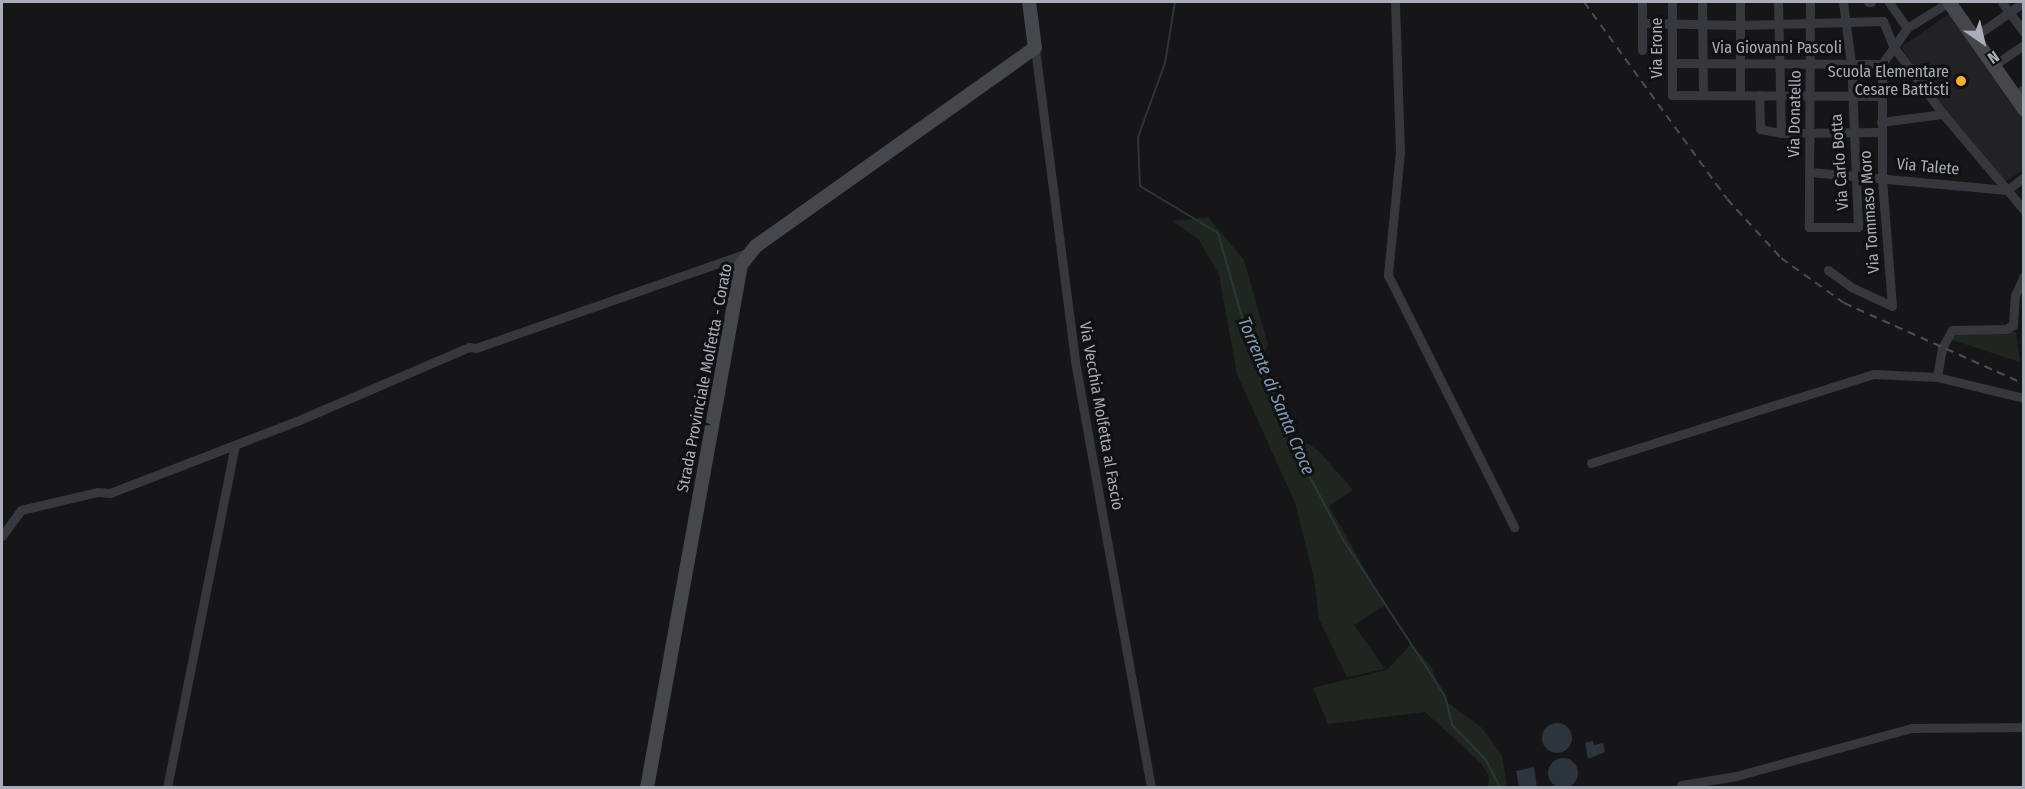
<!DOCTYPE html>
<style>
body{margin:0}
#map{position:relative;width:2025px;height:789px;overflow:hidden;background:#161618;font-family:"Fira Sans Condensed",sans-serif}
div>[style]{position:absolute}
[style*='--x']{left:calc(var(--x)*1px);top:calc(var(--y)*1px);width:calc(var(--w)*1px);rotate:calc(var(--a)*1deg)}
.built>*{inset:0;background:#222225}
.green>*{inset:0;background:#1e261f}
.water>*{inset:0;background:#2c353c}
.round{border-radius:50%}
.stream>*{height:2px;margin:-1px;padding:0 1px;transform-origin:1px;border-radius:1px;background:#2c353c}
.street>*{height:9px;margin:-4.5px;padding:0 4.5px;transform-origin:4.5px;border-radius:4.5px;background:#37383d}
.secondary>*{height:14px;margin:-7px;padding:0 7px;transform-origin:7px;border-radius:7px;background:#45474d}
.rail>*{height:2px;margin-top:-1px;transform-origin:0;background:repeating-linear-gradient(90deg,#4a4c52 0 8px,transparent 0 14px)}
.dots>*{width:16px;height:16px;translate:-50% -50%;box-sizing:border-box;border:3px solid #111113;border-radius:50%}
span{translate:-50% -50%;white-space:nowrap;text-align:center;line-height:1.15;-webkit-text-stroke:6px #111113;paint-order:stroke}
.street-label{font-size:16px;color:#a8adb8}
.poi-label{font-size:16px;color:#a8adb8}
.right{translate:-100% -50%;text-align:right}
.water-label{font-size:18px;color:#7f9bb3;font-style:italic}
.frame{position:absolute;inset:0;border:3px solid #a8adb8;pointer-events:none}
.north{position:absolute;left:1953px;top:12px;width:60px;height:60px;-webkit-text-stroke:4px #111113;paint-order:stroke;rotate:146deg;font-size:16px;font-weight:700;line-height:24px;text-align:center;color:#a8adb8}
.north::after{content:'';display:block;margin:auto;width:21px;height:27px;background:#a8adb8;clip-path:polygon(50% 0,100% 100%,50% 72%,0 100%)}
</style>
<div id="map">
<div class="built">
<i style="clip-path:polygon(1952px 12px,2023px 116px,2023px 170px,2005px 182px,1946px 115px,1901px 47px)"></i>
</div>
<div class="green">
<i style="clip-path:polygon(1208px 217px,1244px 260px,1268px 345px,1263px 356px,1265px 368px,1293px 435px,1318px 450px,1353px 490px,1329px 506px,1385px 605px,1354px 625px,1385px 669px,1347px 677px,1319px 619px,1314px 578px,1295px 503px,1237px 374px,1219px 275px,1199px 240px,1173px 221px)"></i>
<i style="clip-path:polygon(1955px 332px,2016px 332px,2020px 362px,1952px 340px)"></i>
<i style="clip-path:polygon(1411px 644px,1430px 665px,1447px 702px,1481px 727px,1502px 755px,1507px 787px,1488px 787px,1489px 776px,1481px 763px,1425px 712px,1328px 724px,1313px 688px,1387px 670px)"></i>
</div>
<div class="water">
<i class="round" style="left:1542px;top:723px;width:30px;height:30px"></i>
<i style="clip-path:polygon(1593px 741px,1594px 745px,1603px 743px,1605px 752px,1588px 759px,1585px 743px)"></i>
<i class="round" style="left:1548px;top:758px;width:30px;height:30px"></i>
<i style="clip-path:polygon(1534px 767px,1537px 787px,1519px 787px,1516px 771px)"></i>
</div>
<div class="stream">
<i style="--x:1175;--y:2;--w:62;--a:99.3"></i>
<i style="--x:1165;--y:63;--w:79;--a:110"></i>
<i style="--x:1138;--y:137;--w:49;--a:87.7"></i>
<i style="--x:1140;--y:186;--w:91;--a:31.1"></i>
<i style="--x:1218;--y:233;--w:91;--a:74.1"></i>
<i style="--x:1243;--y:321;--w:146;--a:67.5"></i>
<i style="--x:1299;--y:456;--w:93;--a:62.3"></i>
<i style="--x:1342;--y:538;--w:189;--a:56.9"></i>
<i style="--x:1445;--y:696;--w:30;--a:76"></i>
<i style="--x:1452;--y:725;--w:49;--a:45.8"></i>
<i style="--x:1486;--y:760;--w:31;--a:63"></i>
</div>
<div class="street">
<i style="--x:1395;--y:2;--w:150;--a:88.1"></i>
<i style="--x:1400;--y:152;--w:124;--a:95.6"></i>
<i style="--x:1388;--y:275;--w:282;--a:63.4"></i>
<i style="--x:1642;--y:2;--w:48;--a:90"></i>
<i style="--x:1672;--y:2;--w:93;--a:90"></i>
<i style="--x:1672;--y:95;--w:209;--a:0.3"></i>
<i style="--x:1702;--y:2;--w:93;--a:89.4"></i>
<i style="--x:1740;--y:2;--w:92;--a:90"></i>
<i style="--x:1778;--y:2;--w:131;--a:88.7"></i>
<i style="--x:1810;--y:2;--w:225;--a:90.3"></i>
<i style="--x:1809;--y:227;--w:49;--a:0"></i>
<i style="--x:1858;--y:227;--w:164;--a:-92.4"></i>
<i style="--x:1851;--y:63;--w:62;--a:-97.5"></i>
<i style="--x:1868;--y:2;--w:3;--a:0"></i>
<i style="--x:2002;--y:2;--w:37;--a:54"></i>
<i style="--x:1642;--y:23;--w:98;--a:1.2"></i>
<i style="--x:1740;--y:25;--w:143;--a:-1.6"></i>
<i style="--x:1883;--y:21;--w:27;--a:68"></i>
<i style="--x:1893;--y:46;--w:84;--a:53.7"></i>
<i style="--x:1943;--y:114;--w:126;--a:49.8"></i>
<i style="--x:1907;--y:28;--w:49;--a:-31.8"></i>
<i style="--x:1981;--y:32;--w:52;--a:-34.9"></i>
<i style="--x:1035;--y:48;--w:316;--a:82.7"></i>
<i style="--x:1075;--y:361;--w:434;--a:79.9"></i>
<i style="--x:2000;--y:61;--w:29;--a:-34"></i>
<i style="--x:1672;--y:63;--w:210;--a:0.3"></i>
<i style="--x:2021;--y:91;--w:4;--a:-34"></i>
<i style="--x:1759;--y:95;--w:34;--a:88"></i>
<i style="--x:1760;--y:129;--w:21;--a:11"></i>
<i style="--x:1781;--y:133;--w:100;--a:-0.6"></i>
<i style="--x:1881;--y:122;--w:63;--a:-7.4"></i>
<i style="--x:1810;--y:172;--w:198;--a:5.2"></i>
<i style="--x:2007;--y:190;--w:21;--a:-37"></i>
<i style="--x:1828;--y:270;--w:29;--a:36"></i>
<i style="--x:1851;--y:287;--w:45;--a:24.9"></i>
<i style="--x:1892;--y:306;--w:128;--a:-94.5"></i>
<i style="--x:1882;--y:178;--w:114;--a:-90"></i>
<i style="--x:1882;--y:64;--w:44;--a:-55.2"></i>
<i style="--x:1907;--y:28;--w:32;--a:-125"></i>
<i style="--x:2024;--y:276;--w:21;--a:115"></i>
<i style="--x:2015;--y:295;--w:30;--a:94"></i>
<i style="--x:2013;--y:325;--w:8;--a:150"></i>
<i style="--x:2006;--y:329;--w:54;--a:178.9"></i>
<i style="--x:1952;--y:330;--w:21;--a:119"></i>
<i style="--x:1942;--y:348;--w:29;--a:100"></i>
<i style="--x:1937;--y:377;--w:89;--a:13.6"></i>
<i style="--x:1591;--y:463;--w:297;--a:-17.5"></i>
<i style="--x:1874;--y:374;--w:63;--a:2.7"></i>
<i style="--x:2;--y:536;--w:32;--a:-54"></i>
<i style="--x:21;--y:510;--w:79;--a:-13.2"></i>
<i style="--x:98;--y:492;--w:12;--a:5"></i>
<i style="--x:110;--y:493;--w:200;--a:-21.1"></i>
<i style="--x:297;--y:421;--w:187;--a:-23.3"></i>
<i style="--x:469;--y:347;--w:7;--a:8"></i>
<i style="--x:476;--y:348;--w:288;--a:-19.3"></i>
<i style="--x:1681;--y:785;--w:56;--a:-9.3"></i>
<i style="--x:1736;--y:776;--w:182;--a:-15.3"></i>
<i style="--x:1912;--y:728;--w:112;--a:-0.5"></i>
<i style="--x:167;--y:788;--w:350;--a:-78.8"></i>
</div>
<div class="secondary">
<i style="--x:1949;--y:2;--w:131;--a:55"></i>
<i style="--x:647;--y:788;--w:531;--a:-79.81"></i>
<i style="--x:741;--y:265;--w:24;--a:-52"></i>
<i style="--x:756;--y:246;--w:342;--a:-35.4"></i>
<i style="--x:1035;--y:48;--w:46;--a:-97.4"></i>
</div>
<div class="rail">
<i style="--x:1584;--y:2;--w:243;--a:54"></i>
<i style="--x:1727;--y:199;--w:80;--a:47.5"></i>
<i style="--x:1781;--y:258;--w:77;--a:35.5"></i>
<i style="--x:1844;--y:303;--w:197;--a:24.2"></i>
</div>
<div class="dots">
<i style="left:1961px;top:81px;background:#f2b134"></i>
</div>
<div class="street-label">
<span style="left:1657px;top:48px;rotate:-90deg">Via Erone</span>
<span style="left:1777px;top:48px">Via Giovanni Pascoli</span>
<span style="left:1795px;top:114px;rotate:-89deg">Via Donatello</span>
<span style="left:1840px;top:162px;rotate:-94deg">Via Carlo Botta</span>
<span style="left:1928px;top:167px;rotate:5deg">Via Talete</span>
<span style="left:1870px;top:212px;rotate:-94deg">Via Tommaso Moro</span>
<span style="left:705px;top:378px;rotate:-79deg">Strada Provinciale Molfetta - Corato</span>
<span style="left:1101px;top:416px;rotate:80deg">Via Vecchia Molfetta al Fascio</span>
</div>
<div class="poi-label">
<span class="right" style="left:1949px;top:81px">Scuola Elementare<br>Cesare Battisti</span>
</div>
<div class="water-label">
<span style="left:1276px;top:396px;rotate:67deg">Torrente di Santa Croce</span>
</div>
<div class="frame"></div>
<div class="north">N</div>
</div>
